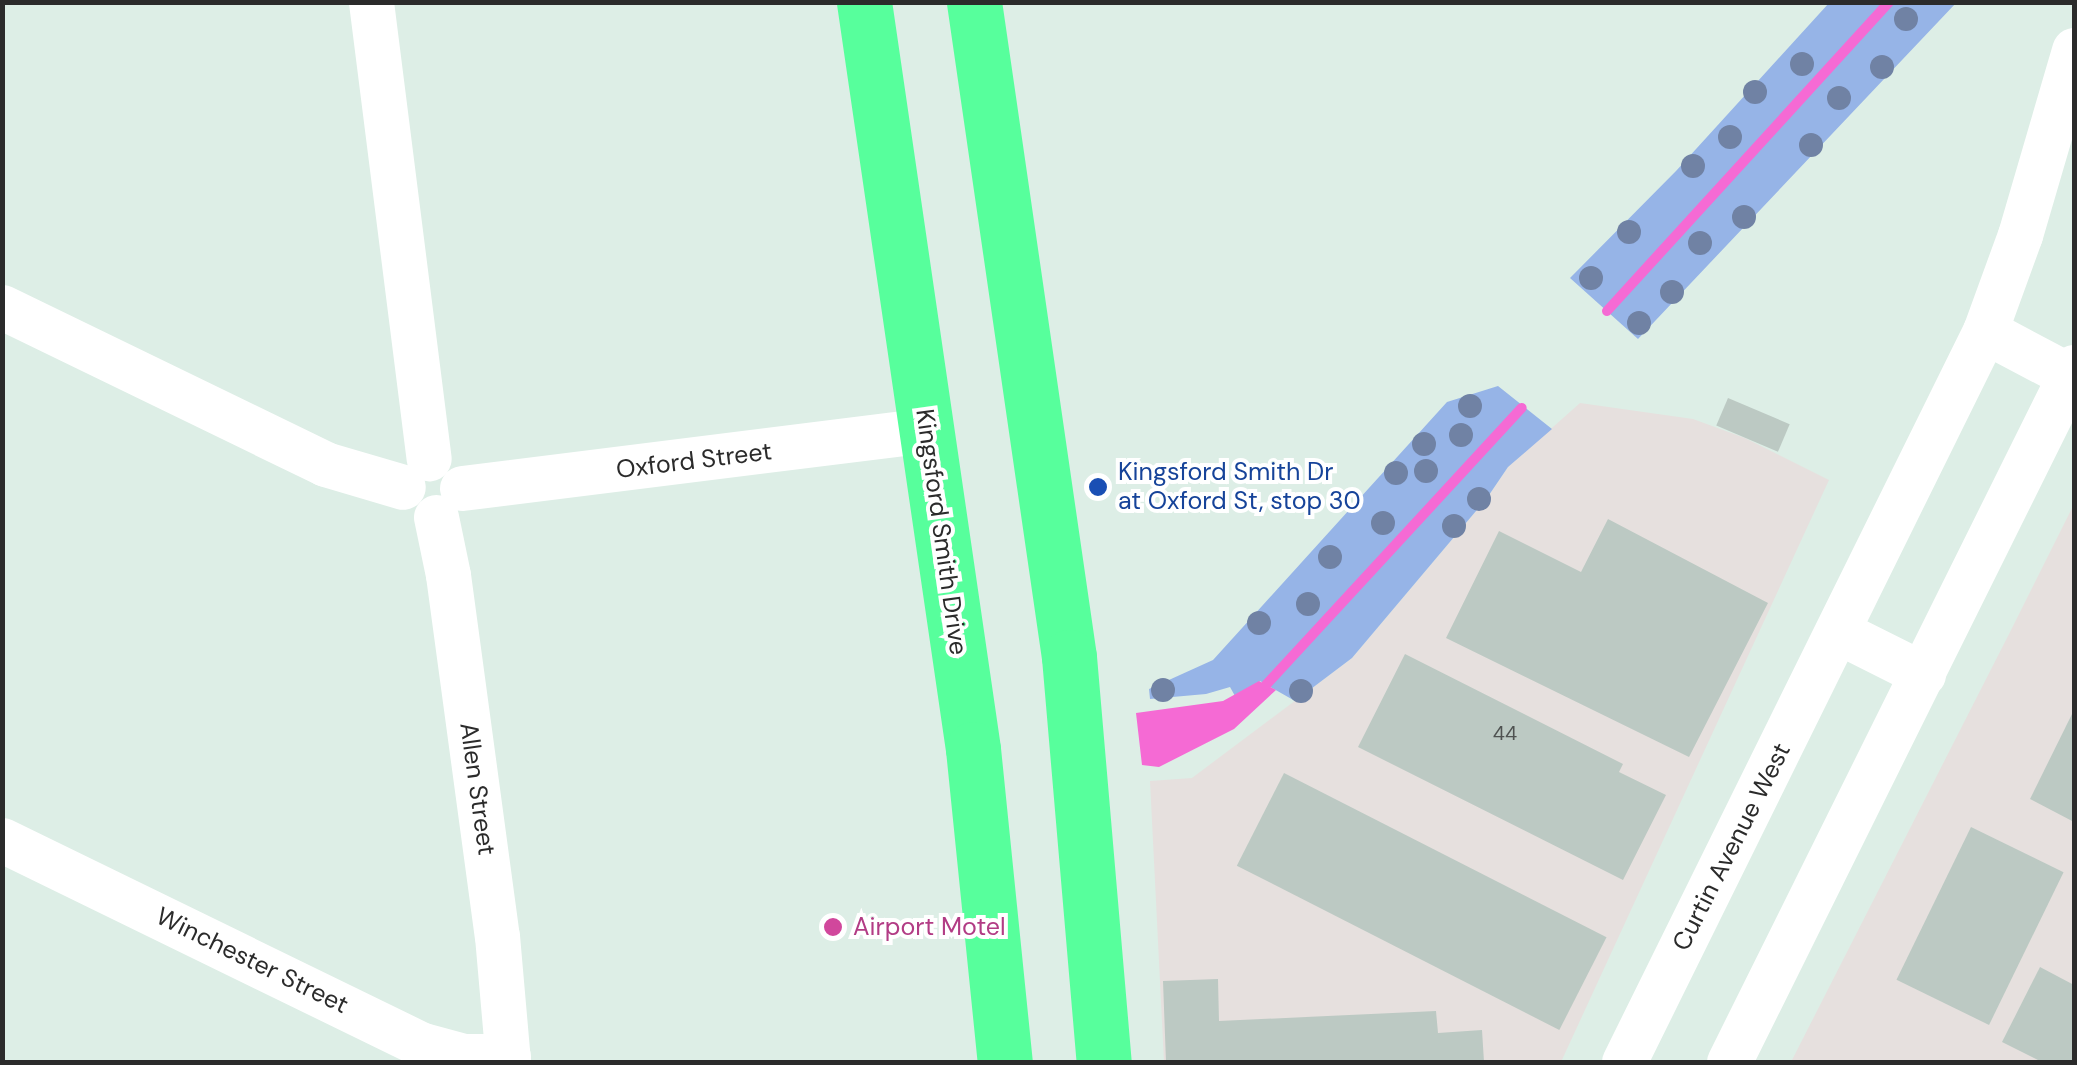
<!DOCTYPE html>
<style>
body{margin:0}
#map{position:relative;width:2077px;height:1065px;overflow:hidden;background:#ddeee6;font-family:"DM Sans",sans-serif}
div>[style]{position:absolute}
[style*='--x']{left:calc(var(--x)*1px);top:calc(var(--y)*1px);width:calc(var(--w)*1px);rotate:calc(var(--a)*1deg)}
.industrial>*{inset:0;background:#e6e0de}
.green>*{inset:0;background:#96b4e7}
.water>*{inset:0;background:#f56ad4}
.stream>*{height:10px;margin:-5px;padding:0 5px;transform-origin:5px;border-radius:5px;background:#f56ad4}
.building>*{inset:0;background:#bcc9c3;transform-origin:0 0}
.minor>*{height:45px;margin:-22.5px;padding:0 22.5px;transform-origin:22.5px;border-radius:22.5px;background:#fff}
.highway>*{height:55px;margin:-27.5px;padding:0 27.5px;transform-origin:27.5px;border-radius:27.5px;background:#57ff9c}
.trees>*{width:24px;height:24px;margin:-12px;border-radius:50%;background:#7082a4}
.dots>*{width:28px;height:28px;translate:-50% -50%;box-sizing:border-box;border:5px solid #fff;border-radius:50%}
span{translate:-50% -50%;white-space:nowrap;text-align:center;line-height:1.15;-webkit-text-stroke:8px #fff;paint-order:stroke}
.number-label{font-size:20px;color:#4f5251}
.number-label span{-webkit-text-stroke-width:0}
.street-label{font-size:25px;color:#2b2b2b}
.transit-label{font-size:25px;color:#164399}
.left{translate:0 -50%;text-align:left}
.hotel-label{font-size:25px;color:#b23c85}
.frame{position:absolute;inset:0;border:5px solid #2b2b2b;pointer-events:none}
</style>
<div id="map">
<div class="industrial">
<i style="clip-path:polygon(1580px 403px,1693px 419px,1745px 438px,1829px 480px,1561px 1062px,1164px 1062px,1150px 781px,1192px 778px,1352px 658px,1487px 498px,1508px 467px)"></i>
<i style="clip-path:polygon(2074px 504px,2074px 1062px,1791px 1062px,2008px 636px)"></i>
</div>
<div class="green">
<i style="clip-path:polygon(1829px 3px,1956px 3px,1638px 339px,1570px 278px,1676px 171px)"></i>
<i style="clip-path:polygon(1498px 386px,1552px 429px,1508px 467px,1487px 498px,1352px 658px,1295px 701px,1260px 681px,1235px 696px,1230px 687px,1206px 694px,1150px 699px,1149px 689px,1213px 660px,1447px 402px)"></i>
</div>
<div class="water">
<i style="clip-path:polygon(1259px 681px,1276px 690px,1234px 729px,1159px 767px,1142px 765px,1136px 713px,1223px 701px)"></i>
</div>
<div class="stream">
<i style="--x:1607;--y:311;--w:418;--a:-47.6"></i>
<i style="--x:1266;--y:685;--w:377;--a:-47.3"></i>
</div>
<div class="building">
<i style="left:1728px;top:398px;width:67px;height:30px;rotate:23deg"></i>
<i style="clip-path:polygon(1608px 519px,1768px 603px,1689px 757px,1446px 638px,1499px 531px,1581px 572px)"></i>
<i style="clip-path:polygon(1405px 654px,1623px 764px,1619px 772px,1666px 795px,1623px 880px,1358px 747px)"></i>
<i style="clip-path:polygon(2074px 710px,2074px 822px,2030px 799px)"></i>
<i style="left:1284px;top:773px;width:362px;height:104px;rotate:27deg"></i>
<i style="left:1971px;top:827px;width:103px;height:170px;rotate:26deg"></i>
<i style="clip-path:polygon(2040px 967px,2074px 985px,2074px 1062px,2042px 1062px,2002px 1042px)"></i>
<i style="clip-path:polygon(1218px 979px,1219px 1021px,1436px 1011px,1438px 1033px,1482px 1030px,1484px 1062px,1166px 1062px,1163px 981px)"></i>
</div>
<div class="minor">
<i style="--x:371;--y:2;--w:460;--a:82.8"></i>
<i style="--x:2;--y:307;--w:359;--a:25.9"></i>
<i style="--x:325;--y:464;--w:81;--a:16.4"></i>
<i style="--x:1985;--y:331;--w:96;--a:27.9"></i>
<i style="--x:462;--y:488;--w:468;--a:-7.1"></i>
<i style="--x:436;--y:517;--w:59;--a:78.3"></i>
<i style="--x:448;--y:575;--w:364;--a:82.3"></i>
<i style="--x:497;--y:936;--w:126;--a:85"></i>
<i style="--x:1839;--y:632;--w:94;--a:26.6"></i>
<i style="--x:2;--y:840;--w:468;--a:26"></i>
<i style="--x:423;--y:1045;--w:42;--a:15"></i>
<i style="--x:464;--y:1056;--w:44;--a:0"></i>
<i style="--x:1624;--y:1062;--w:815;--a:-63.72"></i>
<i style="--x:1985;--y:331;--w:102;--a:-70"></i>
<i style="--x:2020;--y:235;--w:193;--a:-73.7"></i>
<i style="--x:1729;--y:1062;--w:776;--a:-63.6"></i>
</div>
<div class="highway">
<i style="--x:864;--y:2;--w:755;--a:81.7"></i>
<i style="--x:973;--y:749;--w:315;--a:84.2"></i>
<i style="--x:974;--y:2;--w:662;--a:81.75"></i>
<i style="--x:1069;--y:657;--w:407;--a:85.1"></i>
</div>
<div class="trees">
<i style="left:1906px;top:19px"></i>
<i style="left:1802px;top:64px"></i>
<i style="left:1882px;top:67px"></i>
<i style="left:1755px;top:92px"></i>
<i style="left:1839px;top:98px"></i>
<i style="left:1730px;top:137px"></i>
<i style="left:1811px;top:145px"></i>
<i style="left:1693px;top:166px"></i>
<i style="left:1744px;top:217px"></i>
<i style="left:1629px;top:232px"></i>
<i style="left:1700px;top:243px"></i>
<i style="left:1591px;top:278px"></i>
<i style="left:1672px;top:292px"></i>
<i style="left:1639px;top:323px"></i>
<i style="left:1470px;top:406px"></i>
<i style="left:1461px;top:435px"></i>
<i style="left:1424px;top:444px"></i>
<i style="left:1426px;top:471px"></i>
<i style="left:1396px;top:473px"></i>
<i style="left:1479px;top:499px"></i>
<i style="left:1383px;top:523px"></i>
<i style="left:1454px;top:526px"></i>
<i style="left:1330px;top:557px"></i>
<i style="left:1308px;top:604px"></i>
<i style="left:1259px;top:623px"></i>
<i style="left:1163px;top:690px"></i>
<i style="left:1301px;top:691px"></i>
</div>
<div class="dots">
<i style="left:1098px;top:487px;background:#1a4fb4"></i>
<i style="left:833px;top:927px;background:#d1479c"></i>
</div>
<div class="number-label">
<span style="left:1505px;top:733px">44</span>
</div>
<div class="street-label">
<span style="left:694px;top:461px;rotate:-7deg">Oxford Street</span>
<span style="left:941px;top:532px;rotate:82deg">Kingsford Smith Drive</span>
<span style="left:477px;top:789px;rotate:82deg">Allen Street</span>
<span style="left:1732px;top:847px;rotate:-63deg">Curtin Avenue West</span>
<span style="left:252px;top:961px;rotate:26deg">Winchester Street</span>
</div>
<div class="transit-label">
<span class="left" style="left:1118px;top:487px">Kingsford Smith Dr<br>at Oxford St, stop 30</span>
</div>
<div class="hotel-label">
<span class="left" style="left:853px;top:927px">Airport Motel</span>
</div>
<div class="frame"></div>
</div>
